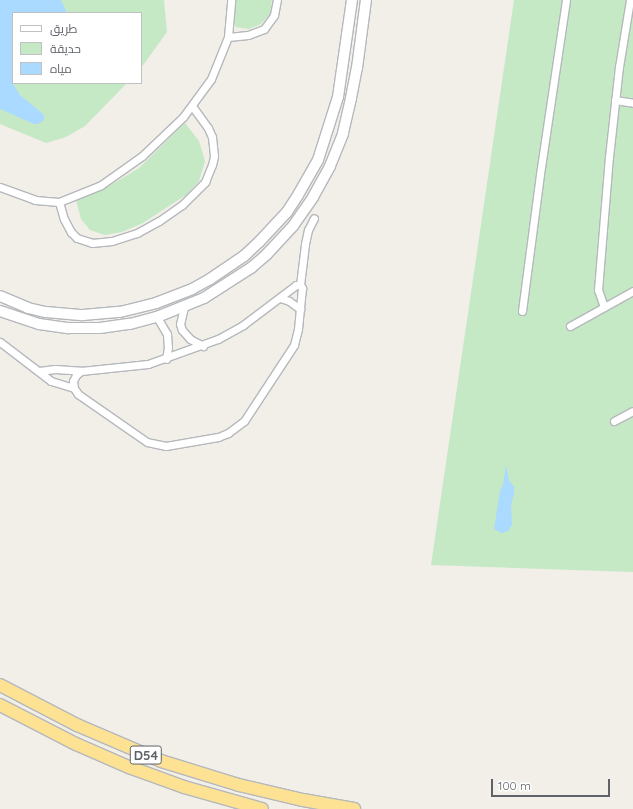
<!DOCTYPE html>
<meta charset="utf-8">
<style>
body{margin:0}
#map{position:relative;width:633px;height:809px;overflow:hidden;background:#f1efe8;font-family:Quicksand,Cairo,sans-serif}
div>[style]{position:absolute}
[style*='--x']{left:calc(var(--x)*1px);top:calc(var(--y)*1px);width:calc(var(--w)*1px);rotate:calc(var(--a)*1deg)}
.green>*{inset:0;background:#c5e8c5}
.water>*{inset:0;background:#aadaff}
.roads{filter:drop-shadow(1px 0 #b5b8bc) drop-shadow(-1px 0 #b5b8bc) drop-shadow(0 1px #b5b8bc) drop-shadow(0 -1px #b5b8bc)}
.street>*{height:7px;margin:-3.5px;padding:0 3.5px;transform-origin:3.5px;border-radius:3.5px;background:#fff}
.secondary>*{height:10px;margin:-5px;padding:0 5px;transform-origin:5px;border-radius:5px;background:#fff}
.highway>*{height:12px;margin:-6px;padding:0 6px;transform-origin:6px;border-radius:6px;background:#fde293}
span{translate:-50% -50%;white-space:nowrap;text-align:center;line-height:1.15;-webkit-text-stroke:3px #fff;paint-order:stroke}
.shield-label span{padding:1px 3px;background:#fff;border:1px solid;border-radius:3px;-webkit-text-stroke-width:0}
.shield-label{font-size:13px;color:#5f6368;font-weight:700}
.legend{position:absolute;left:12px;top:12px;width:130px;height:72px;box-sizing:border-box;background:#fff;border:1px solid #bfc1c3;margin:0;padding:5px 7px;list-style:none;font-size:12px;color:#5f6368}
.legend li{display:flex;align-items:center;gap:8px;height:20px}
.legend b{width:20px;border:1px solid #bfc1c3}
.scale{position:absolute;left:491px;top:779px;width:119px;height:18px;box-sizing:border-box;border:2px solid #5f6368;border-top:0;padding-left:5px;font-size:12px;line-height:14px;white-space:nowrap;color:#5f6368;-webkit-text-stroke:3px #fff;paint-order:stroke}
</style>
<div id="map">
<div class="green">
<i style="clip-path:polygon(0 0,164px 0,167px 32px,141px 68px,141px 13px,13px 13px,13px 83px,127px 83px,85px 126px,66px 137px,46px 143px,0 124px)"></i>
<i style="clip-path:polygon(235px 0,272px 0,270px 14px,261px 24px,249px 29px,235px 27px)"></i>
<i style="clip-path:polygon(514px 0,633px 0,633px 572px,431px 565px)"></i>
<i style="clip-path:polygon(185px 123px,199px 141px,205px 161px,199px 181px,186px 195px,143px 223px,122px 232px,105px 235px,90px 230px,81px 219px,76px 200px,106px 188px,139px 168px)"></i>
</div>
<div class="water">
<i style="clip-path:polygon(0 0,61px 0,67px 13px,13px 13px,13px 84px,20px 95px,44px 115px,44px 120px,38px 124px,34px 124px,0 109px)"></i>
<i style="clip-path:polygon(506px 465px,509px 480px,514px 487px,514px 494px,511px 505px,512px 525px,508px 531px,502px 533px,494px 529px,500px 491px,503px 485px)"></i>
</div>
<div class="roads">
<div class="street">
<i style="--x:228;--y:37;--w:20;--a:-6"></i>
<i style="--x:248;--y:35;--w:17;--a:-21"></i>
<i style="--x:264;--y:29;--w:17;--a:-54"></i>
<i style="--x:274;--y:15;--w:15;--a:-79"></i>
<i style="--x:615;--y:100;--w:18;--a:9"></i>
<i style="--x:0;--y:187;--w:37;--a:20"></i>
<i style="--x:35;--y:200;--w:24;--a:5"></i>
<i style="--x:59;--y:202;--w:45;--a:-22"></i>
<i style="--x:101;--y:185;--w:50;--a:-35.3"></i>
<i style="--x:142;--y:156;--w:57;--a:-43.6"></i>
<i style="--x:183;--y:117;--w:47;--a:-53.6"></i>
<i style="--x:211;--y:79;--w:45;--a:-68"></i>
<i style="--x:228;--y:37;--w:37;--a:-85"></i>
<i style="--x:59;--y:202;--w:18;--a:74"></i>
<i style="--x:64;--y:219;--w:15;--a:62"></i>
<i style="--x:71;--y:232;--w:8;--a:45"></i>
<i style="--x:77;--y:238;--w:16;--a:18"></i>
<i style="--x:92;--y:243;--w:20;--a:-6"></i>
<i style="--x:112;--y:241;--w:26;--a:-18"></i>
<i style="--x:137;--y:233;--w:25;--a:-29"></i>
<i style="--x:159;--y:221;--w:28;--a:-35"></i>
<i style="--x:182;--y:205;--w:33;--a:-45"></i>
<i style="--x:205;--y:182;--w:18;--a:-68"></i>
<i style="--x:212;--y:165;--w:9;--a:-77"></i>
<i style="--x:214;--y:156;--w:19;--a:-96"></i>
<i style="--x:212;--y:137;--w:10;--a:-114"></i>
<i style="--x:208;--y:128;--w:27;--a:-126"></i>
<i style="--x:296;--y:285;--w:4;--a:0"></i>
<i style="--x:300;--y:285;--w:4;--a:56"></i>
<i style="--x:302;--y:288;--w:41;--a:95.6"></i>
<i style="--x:298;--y:329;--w:16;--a:104"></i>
<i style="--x:294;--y:345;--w:91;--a:123.3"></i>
<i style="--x:244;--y:421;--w:20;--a:143"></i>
<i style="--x:228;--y:433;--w:11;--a:158"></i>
<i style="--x:218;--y:437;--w:53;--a:170.2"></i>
<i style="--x:166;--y:446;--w:19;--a:-168"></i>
<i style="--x:147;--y:442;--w:84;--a:-145.2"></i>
<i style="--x:78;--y:394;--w:7;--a:-124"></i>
<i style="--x:74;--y:388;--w:7;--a:-98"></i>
<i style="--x:73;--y:381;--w:7;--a:-63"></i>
<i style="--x:76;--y:375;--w:6;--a:-39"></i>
<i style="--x:81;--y:371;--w:67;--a:-6"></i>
<i style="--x:148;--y:364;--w:74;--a:-19.7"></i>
<i style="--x:218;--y:339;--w:29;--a:-29"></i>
<i style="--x:243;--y:325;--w:66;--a:-37"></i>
<i style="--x:300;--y:285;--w:41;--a:-83"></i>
<i style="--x:305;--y:244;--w:14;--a:-78"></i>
<i style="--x:308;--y:230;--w:13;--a:-63"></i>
<i style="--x:280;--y:298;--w:9;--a:18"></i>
<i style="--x:289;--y:301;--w:14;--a:36"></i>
<i style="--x:184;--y:307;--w:17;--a:103"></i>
<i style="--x:180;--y:324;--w:6;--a:72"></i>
<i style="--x:182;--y:330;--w:12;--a:48"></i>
<i style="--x:190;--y:339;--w:15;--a:28"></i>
<i style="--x:604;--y:307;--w:18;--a:-109"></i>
<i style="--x:598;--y:290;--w:133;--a:-85.3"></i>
<i style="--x:609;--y:157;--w:91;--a:-83.7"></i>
<i style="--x:619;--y:67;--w:68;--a:-80.7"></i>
<i style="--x:522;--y:311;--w:138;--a:-82.5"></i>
<i style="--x:540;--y:174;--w:176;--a:-81.5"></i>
<i style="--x:157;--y:317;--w:20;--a:60"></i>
<i style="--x:167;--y:334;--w:13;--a:86"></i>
<i style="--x:168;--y:347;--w:12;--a:99"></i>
<i style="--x:570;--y:326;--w:72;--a:-29.1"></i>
<i style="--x:0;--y:342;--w:64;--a:37.4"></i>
<i style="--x:51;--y:381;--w:24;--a:17"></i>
<i style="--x:39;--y:371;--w:16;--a:-7"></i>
<i style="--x:55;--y:369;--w:26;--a:4"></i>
<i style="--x:614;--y:421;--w:21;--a:-28"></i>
</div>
<div class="secondary">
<i style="--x:0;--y:296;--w:30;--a:23"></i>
<i style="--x:28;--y:308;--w:18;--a:13"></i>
<i style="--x:46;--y:312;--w:37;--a:5"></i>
<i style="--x:83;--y:315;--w:37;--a:-5"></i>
<i style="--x:120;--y:312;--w:37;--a:-14"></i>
<i style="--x:156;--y:303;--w:39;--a:-21"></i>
<i style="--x:192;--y:289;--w:21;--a:-29"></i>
<i style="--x:210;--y:279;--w:41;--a:-34.1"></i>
<i style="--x:244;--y:256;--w:21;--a:-43"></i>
<i style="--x:259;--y:242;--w:41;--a:-47"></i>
<i style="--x:287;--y:212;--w:20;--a:-57"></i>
<i style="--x:298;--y:195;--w:40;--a:-60.3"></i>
<i style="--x:318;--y:160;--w:66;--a:-72.4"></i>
<i style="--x:338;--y:97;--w:98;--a:-81.8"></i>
<i style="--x:0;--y:311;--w:41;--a:18.4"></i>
<i style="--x:39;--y:324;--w:30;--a:8"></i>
<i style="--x:69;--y:328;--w:31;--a:0"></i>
<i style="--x:100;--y:328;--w:30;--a:-8"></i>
<i style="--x:130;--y:324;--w:28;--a:-15"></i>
<i style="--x:157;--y:317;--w:51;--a:-22"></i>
<i style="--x:204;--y:298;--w:56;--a:-32.6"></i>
<i style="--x:251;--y:268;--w:21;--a:-41"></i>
<i style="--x:267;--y:254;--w:38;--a:-47"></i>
<i style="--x:293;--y:226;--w:35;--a:-55"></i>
<i style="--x:313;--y:197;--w:35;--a:-61"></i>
<i style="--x:330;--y:166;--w:35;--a:-68"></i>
<i style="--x:343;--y:133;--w:36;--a:-77"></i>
<i style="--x:351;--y:98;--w:31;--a:-79"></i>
<i style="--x:357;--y:68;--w:69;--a:-82.5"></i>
</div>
<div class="highway">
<i style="--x:0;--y:685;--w:87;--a:27.5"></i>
<i style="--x:77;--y:725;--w:91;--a:23.2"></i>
<i style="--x:161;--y:761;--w:82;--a:17.1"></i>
<i style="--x:239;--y:785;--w:66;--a:13.2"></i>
<i style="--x:303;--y:800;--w:52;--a:10"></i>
<i style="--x:0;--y:705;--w:85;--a:27.2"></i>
<i style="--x:76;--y:744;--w:58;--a:23.5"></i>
<i style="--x:129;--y:767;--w:59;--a:20"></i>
<i style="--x:184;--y:787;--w:81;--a:15.8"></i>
</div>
</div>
<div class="shield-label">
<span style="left:146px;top:755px">D54</span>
</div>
<ul class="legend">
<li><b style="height:5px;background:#fff"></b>طريق</li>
<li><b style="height:11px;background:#c5e8c5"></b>حديقة</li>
<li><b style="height:11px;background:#aadaff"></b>مياه</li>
</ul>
<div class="scale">100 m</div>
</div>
